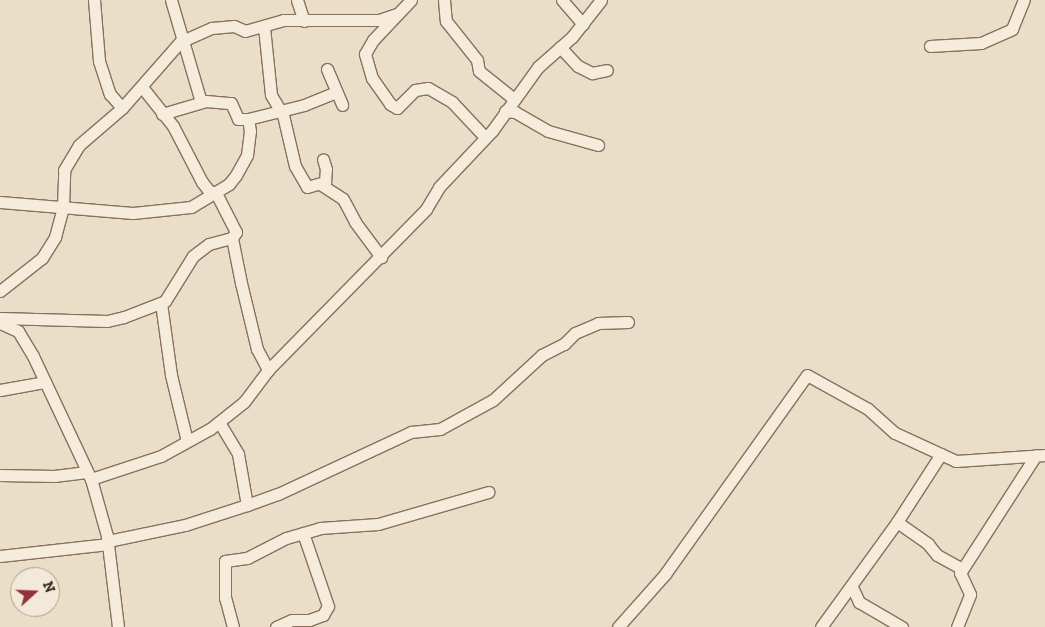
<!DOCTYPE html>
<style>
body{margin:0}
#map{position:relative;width:1045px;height:627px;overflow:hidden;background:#ebdec9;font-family:"Zilla Slab",serif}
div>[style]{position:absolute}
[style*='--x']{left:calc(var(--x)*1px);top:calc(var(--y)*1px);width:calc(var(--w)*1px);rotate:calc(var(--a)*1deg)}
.roads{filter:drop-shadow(1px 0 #86715f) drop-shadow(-1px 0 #86715f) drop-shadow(0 1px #86715f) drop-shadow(0 -1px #86715f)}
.minor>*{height:11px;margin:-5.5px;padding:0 5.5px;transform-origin:5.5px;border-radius:5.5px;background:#f6ecdc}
span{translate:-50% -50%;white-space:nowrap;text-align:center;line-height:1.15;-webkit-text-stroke:4px #f3e9d8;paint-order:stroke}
.north{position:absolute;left:10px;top:567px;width:50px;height:50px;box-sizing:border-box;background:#f3e9d8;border:1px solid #a89d8f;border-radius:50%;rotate:70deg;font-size:14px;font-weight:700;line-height:20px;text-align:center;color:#372a21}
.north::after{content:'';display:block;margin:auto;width:18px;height:22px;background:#8f343c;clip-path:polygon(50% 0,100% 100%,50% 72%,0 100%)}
</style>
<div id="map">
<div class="roads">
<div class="minor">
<i style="--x:94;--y:0;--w:61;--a:85.3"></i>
<i style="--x:99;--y:61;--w:35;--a:72"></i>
<i style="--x:110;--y:94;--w:18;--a:49"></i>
<i style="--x:171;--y:0;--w:106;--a:73.6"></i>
<i style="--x:297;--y:0;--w:22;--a:72"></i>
<i style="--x:411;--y:0;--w:55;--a:133.5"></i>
<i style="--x:373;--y:40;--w:16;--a:120"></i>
<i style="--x:365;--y:54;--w:25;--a:74"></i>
<i style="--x:372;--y:78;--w:32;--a:55"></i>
<i style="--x:390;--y:104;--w:8;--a:30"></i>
<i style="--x:397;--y:108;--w:25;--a:-45"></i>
<i style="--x:415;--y:90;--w:13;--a:-9"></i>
<i style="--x:428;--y:88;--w:28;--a:30"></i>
<i style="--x:452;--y:102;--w:48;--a:46.7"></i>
<i style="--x:444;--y:0;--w:21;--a:85"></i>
<i style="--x:446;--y:21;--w:50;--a:51.5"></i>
<i style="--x:477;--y:60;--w:11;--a:80"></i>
<i style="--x:479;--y:71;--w:45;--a:38.7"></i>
<i style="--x:562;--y:0;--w:32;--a:49"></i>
<i style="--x:264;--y:27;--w:68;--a:84.1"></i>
<i style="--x:271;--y:95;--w:23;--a:59"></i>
<i style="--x:283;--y:115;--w:52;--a:76.8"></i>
<i style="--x:295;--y:166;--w:24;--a:60"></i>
<i style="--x:307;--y:187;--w:19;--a:-16"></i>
<i style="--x:325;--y:182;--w:13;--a:-86"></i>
<i style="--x:326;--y:169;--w:10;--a:-107"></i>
<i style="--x:930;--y:46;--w:51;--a:-3.4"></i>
<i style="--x:981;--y:43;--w:34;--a:-24"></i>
<i style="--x:1012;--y:29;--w:31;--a:-68"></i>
<i style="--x:560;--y:47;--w:26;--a:47"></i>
<i style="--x:578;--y:66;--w:16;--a:27"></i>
<i style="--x:592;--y:73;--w:15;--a:-11"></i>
<i style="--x:327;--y:69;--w:39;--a:67"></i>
<i style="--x:142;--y:87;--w:50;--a:51.5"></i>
<i style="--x:173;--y:126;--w:63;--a:62.6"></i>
<i style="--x:202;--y:182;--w:11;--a:52"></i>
<i style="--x:209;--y:191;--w:7;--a:16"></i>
<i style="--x:505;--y:111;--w:10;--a:6"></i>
<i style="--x:515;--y:112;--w:38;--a:30"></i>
<i style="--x:548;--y:131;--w:52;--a:15.6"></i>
<i style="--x:162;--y:114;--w:46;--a:-16.5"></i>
<i style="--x:206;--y:101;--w:25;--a:5"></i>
<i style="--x:231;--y:103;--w:17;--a:66"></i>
<i style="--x:238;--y:119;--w:10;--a:0"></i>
<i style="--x:248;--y:119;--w:58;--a:-14"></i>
<i style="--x:304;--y:105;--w:35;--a:-22"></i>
<i style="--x:320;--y:184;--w:27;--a:33"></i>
<i style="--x:343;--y:199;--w:26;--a:62"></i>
<i style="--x:355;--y:222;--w:44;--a:53.4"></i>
<i style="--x:216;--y:193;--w:44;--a:62.9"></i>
<i style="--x:236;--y:232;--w:7;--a:124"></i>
<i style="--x:232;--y:238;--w:46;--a:78.7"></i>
<i style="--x:241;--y:283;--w:68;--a:76.4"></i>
<i style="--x:257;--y:349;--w:24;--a:62"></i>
<i style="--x:0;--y:202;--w:133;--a:4.7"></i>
<i style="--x:133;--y:213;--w:58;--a:-5.9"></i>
<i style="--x:191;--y:207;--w:44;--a:-31.2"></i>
<i style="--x:229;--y:184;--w:11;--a:-52"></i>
<i style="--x:236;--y:175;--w:23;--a:-61"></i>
<i style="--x:247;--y:155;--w:24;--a:-83"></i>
<i style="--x:250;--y:131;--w:12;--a:-99"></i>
<i style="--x:0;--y:291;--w:53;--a:-38.2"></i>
<i style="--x:42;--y:258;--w:25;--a:-58"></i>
<i style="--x:55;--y:237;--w:31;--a:-75"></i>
<i style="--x:63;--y:207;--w:37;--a:-88"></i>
<i style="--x:64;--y:170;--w:29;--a:-59"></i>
<i style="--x:79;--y:145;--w:57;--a:-40.7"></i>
<i style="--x:122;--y:108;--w:88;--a:-48.7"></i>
<i style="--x:180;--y:42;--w:35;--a:-24"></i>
<i style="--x:212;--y:28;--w:22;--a:-5"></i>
<i style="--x:234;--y:26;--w:12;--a:24"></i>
<i style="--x:245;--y:31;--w:40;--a:-16"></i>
<i style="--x:283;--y:20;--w:96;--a:0"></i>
<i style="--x:379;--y:20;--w:18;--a:-19"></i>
<i style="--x:161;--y:303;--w:73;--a:82.1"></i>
<i style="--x:171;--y:375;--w:68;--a:76.4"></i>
<i style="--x:0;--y:318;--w:107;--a:1.6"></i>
<i style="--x:107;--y:321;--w:17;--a:-13"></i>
<i style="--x:124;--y:317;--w:44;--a:-21.3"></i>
<i style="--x:165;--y:301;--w:53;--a:-58.1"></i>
<i style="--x:193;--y:256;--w:20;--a:-37"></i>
<i style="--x:209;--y:244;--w:24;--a:-15"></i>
<i style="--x:0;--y:323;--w:20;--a:24"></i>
<i style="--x:18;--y:331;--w:29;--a:59"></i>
<i style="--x:33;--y:356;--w:136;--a:64.8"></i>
<i style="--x:91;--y:479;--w:59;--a:74.3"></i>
<i style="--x:107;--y:536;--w:92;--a:83.1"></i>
<i style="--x:0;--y:390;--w:46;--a:-10.1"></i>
<i style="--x:219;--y:422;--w:37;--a:59"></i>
<i style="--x:238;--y:454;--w:52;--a:80"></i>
<i style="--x:0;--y:475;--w:54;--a:1.1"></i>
<i style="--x:54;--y:476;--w:33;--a:-7"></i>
<i style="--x:91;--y:479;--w:74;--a:-18.2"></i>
<i style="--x:161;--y:456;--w:56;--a:-28.9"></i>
<i style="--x:210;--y:429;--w:43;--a:-38.5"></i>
<i style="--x:244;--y:402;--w:40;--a:-53"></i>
<i style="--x:268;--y:370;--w:226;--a:-45.5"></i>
<i style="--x:426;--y:209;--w:26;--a:-59"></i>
<i style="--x:439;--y:187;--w:77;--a:-46.6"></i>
<i style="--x:492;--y:131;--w:79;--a:-54.3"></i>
<i style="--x:538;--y:67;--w:45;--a:-41.4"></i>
<i style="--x:572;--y:37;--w:47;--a:-51.9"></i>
<i style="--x:897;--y:522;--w:38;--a:35"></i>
<i style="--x:928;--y:544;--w:14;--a:51"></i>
<i style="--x:937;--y:555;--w:29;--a:29"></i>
<i style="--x:108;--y:541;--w:79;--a:-11.7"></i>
<i style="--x:185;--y:525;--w:65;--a:-17.9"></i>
<i style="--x:247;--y:505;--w:33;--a:-20"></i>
<i style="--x:278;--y:494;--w:147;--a:-25"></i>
<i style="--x:411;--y:432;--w:29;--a:-6"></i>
<i style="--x:440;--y:429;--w:60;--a:-28.7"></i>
<i style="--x:493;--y:400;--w:67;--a:-42.6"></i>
<i style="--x:542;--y:355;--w:25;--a:-27"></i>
<i style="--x:564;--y:344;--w:16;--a:-45"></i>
<i style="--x:575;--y:333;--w:25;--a:-23"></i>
<i style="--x:598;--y:323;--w:30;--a:-2"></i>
<i style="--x:0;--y:556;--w:109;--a:-6.3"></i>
<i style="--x:852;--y:587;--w:17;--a:65"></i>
<i style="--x:859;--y:602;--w:50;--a:30.2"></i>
<i style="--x:233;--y:627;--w:30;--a:-105"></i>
<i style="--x:225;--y:598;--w:37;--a:-90"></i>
<i style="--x:225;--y:561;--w:22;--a:-8"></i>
<i style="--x:247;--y:558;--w:44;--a:-27.1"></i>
<i style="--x:286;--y:538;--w:35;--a:-16"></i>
<i style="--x:320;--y:528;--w:58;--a:-3.9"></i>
<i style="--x:378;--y:524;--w:115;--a:-16.2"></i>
<i style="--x:276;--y:627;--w:17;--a:-24"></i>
<i style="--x:292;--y:620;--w:17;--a:0"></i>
<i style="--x:309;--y:620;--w:15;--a:-20"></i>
<i style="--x:323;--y:615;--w:10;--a:-61"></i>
<i style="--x:328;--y:606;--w:77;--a:-108.9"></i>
<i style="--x:618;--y:627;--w:71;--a:-48.4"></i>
<i style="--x:665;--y:574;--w:244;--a:-54.5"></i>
<i style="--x:807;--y:375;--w:70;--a:29.1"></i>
<i style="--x:868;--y:409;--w:36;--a:42"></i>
<i style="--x:895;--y:433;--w:67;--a:24.7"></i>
<i style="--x:956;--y:461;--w:89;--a:-3.9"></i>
<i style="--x:821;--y:627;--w:130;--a:-54.1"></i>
<i style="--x:897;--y:522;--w:81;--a:-57.1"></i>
<i style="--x:957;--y:627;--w:35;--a:-68"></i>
<i style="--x:970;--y:594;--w:23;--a:-115"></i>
<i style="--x:960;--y:573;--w:140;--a:-57.2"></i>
</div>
</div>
<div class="north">N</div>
</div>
